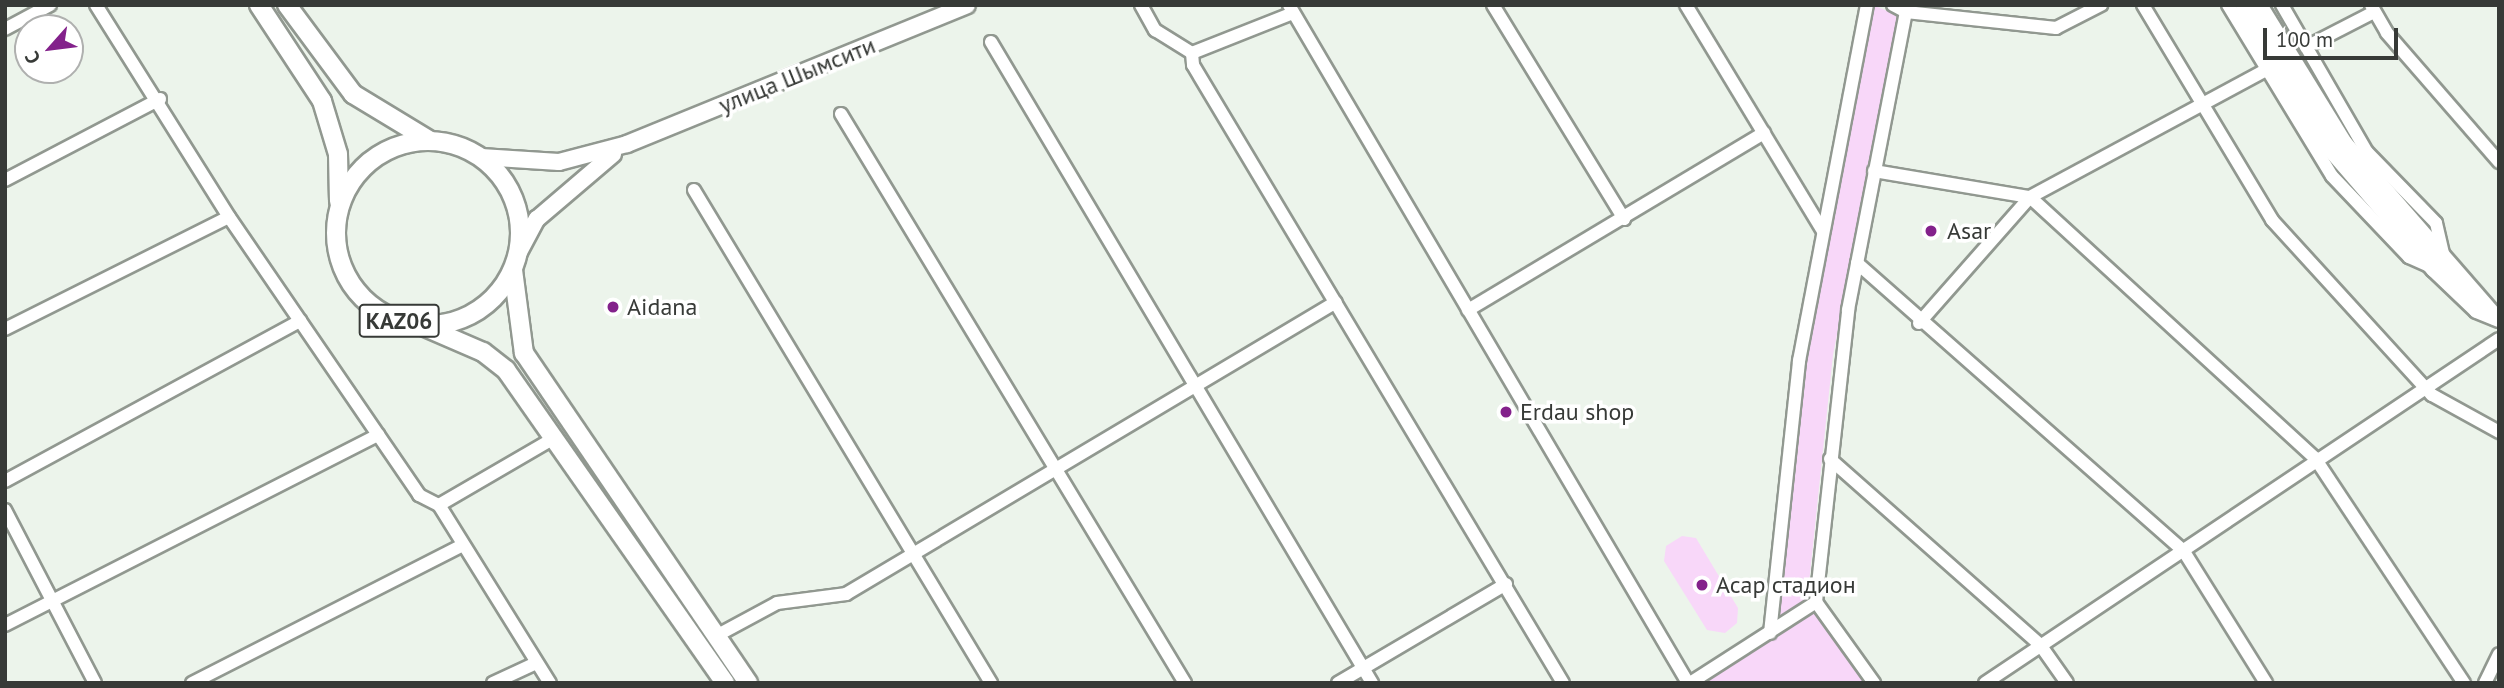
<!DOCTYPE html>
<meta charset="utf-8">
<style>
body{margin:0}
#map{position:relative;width:2504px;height:688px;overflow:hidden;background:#ecf4eb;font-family:"PT Sans",sans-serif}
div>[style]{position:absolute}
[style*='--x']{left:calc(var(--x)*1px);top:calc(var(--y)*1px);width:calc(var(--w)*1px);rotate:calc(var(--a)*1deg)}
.green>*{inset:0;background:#f8d7f9}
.roads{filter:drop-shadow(2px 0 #919890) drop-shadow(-2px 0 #919890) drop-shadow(0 2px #919890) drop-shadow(0 -2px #919890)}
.minor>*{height:12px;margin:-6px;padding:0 6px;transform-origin:6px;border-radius:6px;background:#fff}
.major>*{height:16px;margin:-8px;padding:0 8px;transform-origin:8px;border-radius:8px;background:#fff}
.highway>*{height:18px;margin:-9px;padding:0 9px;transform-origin:9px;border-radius:9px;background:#fff}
.highway>.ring{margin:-9px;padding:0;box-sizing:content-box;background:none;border:18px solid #fff;border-radius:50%}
.dots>*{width:19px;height:19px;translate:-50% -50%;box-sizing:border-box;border:4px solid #fff;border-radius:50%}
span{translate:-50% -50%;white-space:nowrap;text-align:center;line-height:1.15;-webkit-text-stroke:7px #fff;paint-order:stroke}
.shield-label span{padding:2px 5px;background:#fff;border:2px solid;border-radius:5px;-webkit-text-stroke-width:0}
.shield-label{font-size:23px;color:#373a37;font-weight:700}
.street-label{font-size:24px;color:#373a37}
.poi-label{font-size:24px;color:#373a37}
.left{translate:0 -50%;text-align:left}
.frame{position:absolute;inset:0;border:7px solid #373a37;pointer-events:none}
.north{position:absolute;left:14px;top:14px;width:70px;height:70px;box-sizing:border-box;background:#fff;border:2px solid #afb0af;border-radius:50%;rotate:242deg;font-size:19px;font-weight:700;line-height:28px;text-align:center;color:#373a37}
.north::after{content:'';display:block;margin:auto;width:24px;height:32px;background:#83218b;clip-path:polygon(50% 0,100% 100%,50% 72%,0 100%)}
.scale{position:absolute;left:2263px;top:28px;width:135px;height:32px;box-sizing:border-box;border:4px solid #373a37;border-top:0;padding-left:9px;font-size:21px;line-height:24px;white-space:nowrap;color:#373a37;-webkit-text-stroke:5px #fff;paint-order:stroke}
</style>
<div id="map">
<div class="green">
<i style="clip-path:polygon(1873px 5px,1899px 16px,1833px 355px,1807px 602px,1778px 621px,1807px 344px)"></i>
<i style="clip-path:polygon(1682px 536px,1696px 538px,1738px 608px,1737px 623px,1725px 633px,1707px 630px,1664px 561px,1666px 546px)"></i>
<i style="clip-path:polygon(1813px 612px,1825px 614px,1870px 683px,1708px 683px,1708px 675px)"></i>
</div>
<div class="roads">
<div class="minor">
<i style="--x:96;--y:5;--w:250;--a:57.9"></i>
<i style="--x:229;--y:217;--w:337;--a:55.6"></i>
<i style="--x:419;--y:495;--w:22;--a:27"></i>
<i style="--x:439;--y:505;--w:210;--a:58.1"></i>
<i style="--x:1141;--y:5;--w:29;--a:61"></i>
<i style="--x:1155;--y:30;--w:44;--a:31.9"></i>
<i style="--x:1289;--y:5;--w:787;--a:59.52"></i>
<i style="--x:1493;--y:5;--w:251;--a:58.5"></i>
<i style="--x:1686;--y:5;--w:264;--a:58.8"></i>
<i style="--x:1893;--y:5;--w:15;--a:28"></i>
<i style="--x:1906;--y:12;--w:151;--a:6.1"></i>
<i style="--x:2056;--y:28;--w:51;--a:-27.1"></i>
<i style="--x:2143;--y:5;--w:251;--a:59"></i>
<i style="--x:2272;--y:220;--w:237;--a:47.6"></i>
<i style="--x:2432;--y:395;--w:77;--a:28.9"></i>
<i style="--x:2228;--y:5;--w:200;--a:58.7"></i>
<i style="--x:2332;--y:176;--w:112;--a:46.5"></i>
<i style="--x:2409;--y:257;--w:24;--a:24"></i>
<i style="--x:2282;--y:5;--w:170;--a:60"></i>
<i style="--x:2367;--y:152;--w:99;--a:45.8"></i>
<i style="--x:2436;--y:223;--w:36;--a:77"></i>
<i style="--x:2371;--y:5;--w:32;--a:60"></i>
<i style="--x:2387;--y:33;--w:171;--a:49"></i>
<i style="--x:1293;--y:13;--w:109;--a:158.4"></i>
<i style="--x:1192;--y:53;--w:12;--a:85"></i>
<i style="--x:1193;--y:65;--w:720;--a:59.09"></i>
<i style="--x:5;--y:29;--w:51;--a:-28.1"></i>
<i style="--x:991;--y:42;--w:746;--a:59.27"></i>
<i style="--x:2306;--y:47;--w:76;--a:-27.2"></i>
<i style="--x:841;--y:114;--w:665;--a:58.84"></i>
<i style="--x:1874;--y:171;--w:158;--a:9.5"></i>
<i style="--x:2030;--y:197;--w:386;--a:42.5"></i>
<i style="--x:2315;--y:458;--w:270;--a:56.5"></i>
<i style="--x:5;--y:180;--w:175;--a:-27.6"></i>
<i style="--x:694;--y:190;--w:576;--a:58.93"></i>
<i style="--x:1857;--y:263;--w:434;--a:41.4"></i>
<i style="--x:2183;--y:550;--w:157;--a:58"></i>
<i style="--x:1468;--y:310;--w:345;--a:-30.9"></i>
<i style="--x:1919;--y:323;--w:168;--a:-48.6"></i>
<i style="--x:2030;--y:197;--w:268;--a:-28.3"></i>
<i style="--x:5;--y:329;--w:250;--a:-26.6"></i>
<i style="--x:1830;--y:459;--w:282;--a:41.5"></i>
<i style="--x:2041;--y:646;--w:45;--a:54.9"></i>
<i style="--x:5;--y:481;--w:336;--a:-28.5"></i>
<i style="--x:439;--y:505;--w:133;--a:-30.2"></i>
<i style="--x:5;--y:510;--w:195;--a:62.5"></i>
<i style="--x:1816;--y:602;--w:100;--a:54.4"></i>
<i style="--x:5;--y:625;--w:419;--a:-27"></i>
<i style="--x:1770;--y:633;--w:274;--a:-83.9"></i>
<i style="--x:1799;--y:361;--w:362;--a:-79.2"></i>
<i style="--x:716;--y:636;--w:69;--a:-28.4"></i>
<i style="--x:777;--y:603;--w:70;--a:-7.4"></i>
<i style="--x:846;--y:594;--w:570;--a:-30.79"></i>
<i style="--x:192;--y:683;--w:302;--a:-27"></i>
<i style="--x:493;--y:683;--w:47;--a:-24.9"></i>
<i style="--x:1338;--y:683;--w:195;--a:-30.5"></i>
<i style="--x:1690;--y:683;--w:150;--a:-32.7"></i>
<i style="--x:1816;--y:602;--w:294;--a:-83.7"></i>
<i style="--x:1848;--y:310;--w:304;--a:-79"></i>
<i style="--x:1985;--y:683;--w:618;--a:-33.79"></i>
<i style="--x:2485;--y:683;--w:32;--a:-64"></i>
</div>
<div class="major">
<i style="--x:2243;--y:5;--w:171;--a:58.6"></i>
<i style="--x:2332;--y:151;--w:156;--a:49.2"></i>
<i style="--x:2434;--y:269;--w:59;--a:43.6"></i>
<i style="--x:2477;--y:310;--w:24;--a:22"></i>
<i style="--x:2259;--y:5;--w:162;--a:58.4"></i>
<i style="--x:2344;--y:143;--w:230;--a:49"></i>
<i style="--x:481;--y:157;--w:78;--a:3.7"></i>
<i style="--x:559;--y:162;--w:70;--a:-14.8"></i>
<i style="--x:627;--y:144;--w:367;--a:-22.2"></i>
<i style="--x:518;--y:254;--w:40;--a:-62"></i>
<i style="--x:537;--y:219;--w:100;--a:-40.5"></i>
</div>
<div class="highway">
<i style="--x:259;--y:5;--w:115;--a:56.7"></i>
<i style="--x:322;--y:101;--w:55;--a:73.2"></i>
<i style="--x:338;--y:154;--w:47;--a:88.8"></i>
<i style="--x:287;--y:5;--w:111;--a:53.4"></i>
<i style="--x:353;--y:94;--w:89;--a:31.2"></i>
<i class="ring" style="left:336px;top:141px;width:166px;height:166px"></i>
<i style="--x:513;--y:270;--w:84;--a:82.5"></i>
<i style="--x:524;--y:353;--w:399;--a:55.8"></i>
<i style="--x:425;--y:327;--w:63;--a:23.3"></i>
<i style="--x:483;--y:352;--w:29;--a:38"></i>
<i style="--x:506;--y:370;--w:382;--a:55"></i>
</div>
</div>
<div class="dots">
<i style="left:1931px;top:231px;background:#83218b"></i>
<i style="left:613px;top:307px;background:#83218b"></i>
<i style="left:1506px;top:412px;background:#83218b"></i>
<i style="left:1702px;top:585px;background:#83218b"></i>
</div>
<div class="shield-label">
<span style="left:399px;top:321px">KАZ06</span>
</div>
<div class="street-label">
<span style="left:797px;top:75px;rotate:-22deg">улица Шымсити</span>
</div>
<div class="poi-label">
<span class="left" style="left:1947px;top:231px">Asar</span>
<span class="left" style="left:627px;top:307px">Aidana</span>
<span class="left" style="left:1520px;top:412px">Erdau shop</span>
<span class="left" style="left:1716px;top:585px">Асар стадион</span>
</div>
<div class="frame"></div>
<div class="north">С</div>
<div class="scale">100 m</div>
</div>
